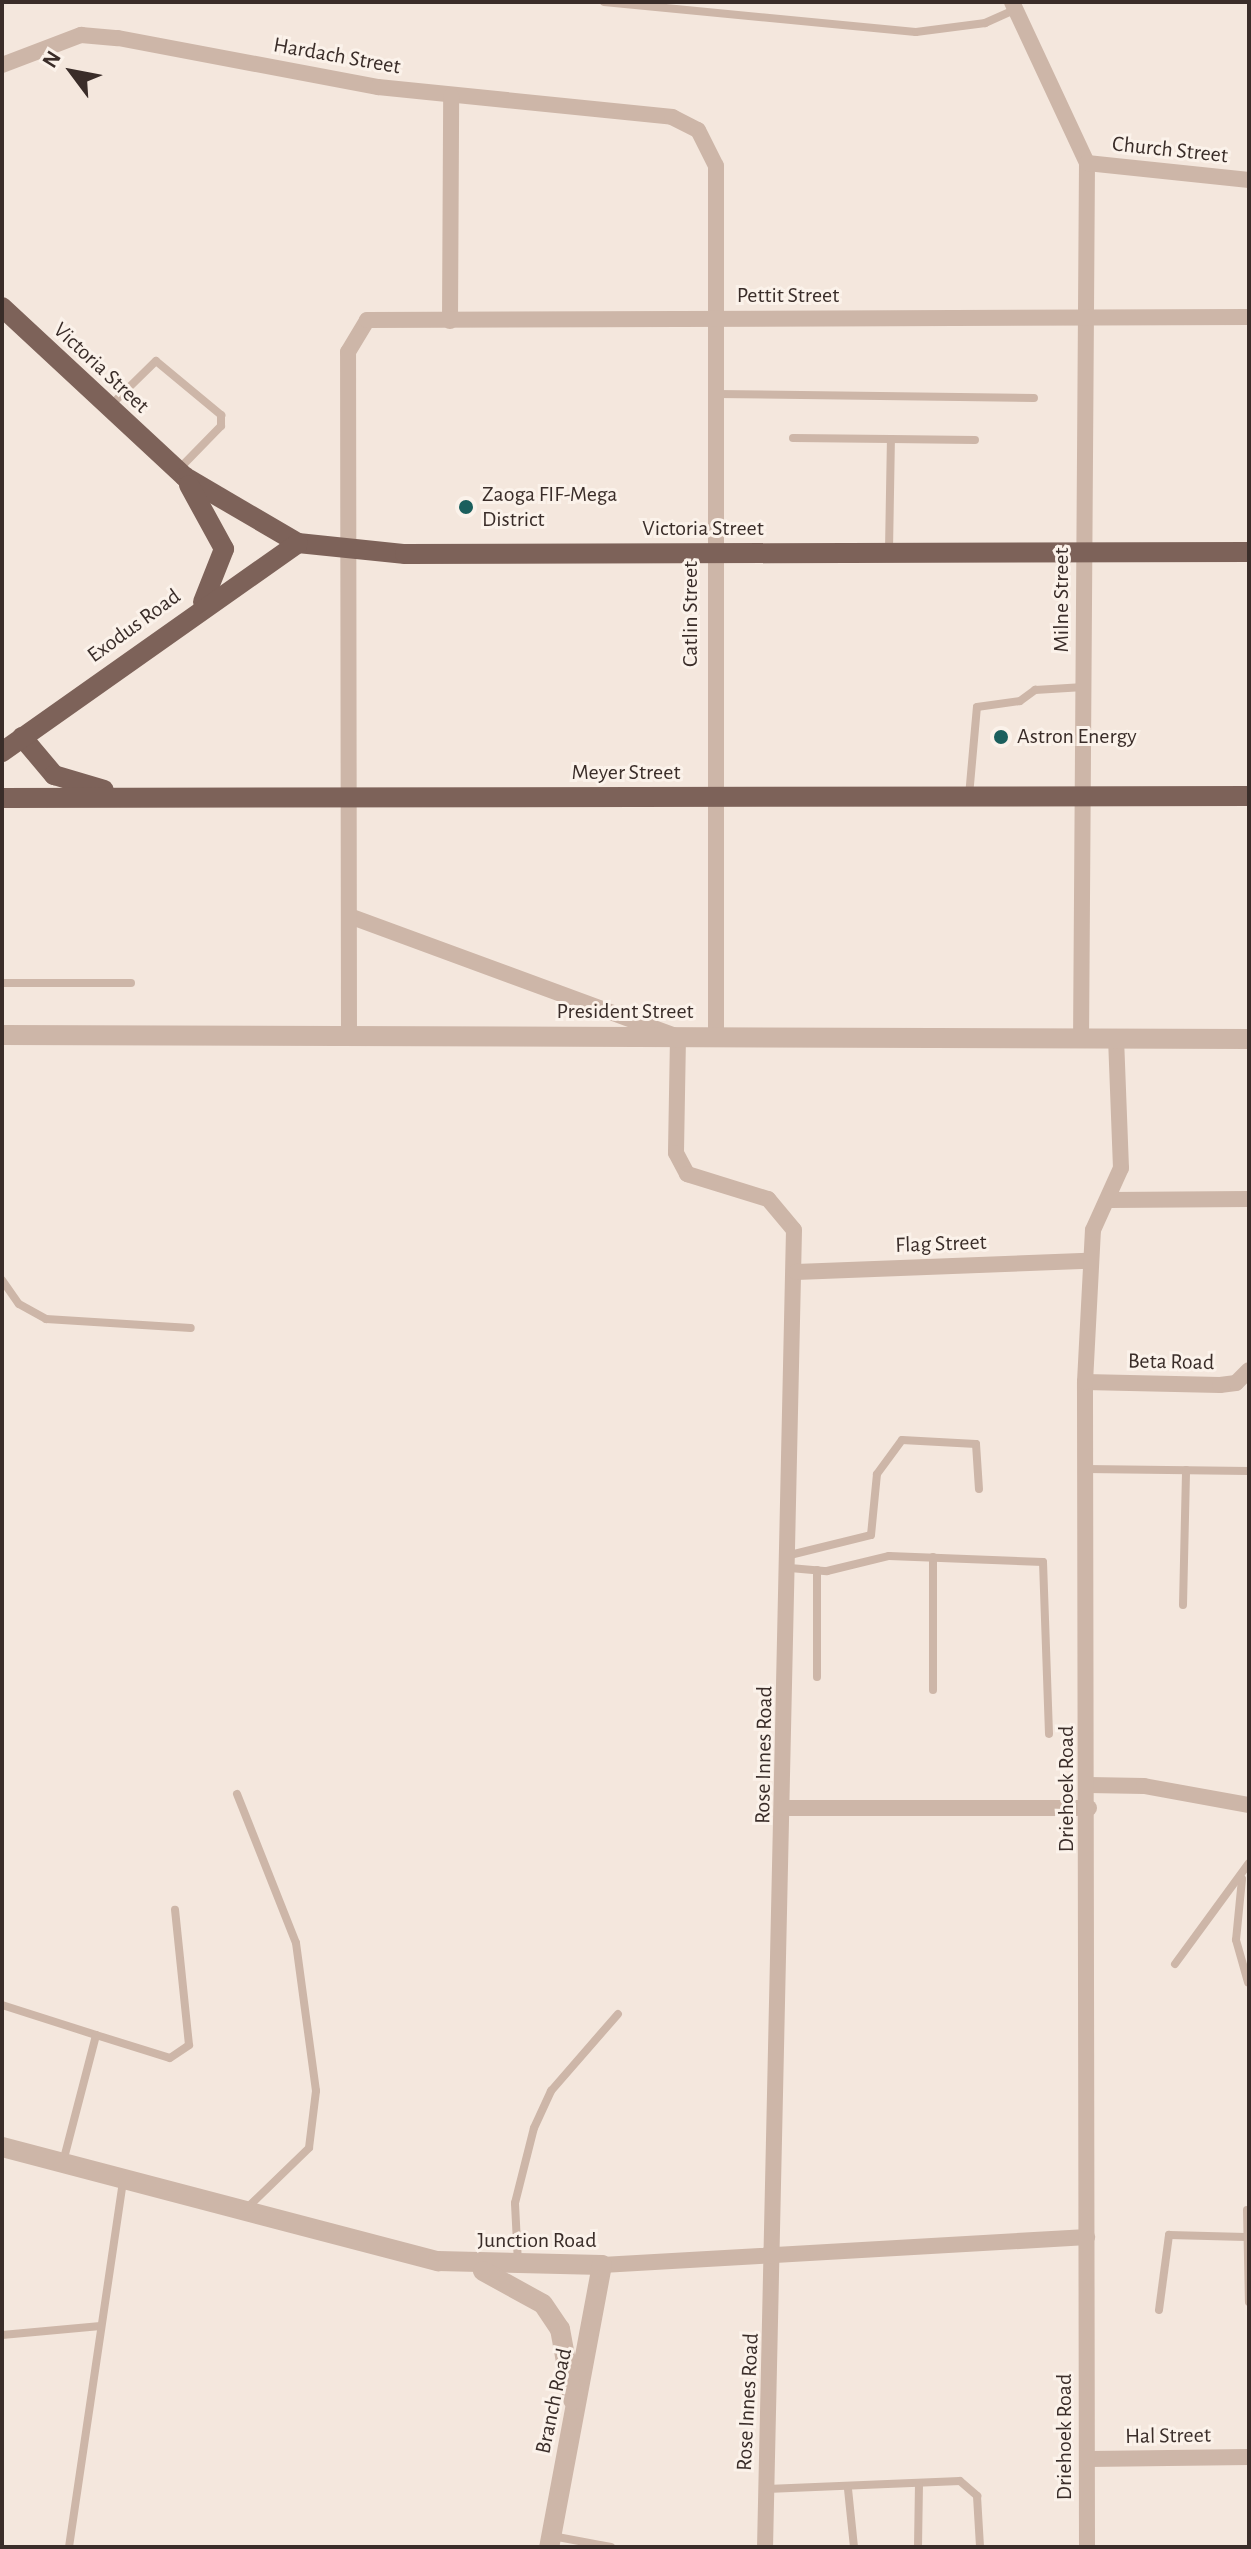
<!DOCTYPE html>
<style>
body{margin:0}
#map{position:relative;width:1251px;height:2549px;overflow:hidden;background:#f4e7dd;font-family:"Alegreya Sans",sans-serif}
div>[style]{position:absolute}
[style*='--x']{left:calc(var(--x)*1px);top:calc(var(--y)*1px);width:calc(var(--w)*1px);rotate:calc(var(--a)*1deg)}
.service>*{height:8px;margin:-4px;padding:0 4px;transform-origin:4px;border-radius:4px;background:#cdb6a8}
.minor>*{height:16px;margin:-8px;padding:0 8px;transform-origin:8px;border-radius:8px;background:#cdb6a8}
.tertiary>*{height:20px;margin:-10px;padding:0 10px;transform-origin:10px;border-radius:10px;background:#cdb6a8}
.primary>*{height:20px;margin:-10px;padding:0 10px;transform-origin:10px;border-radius:10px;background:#7d6259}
.dots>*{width:22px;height:22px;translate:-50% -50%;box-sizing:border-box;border:4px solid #fbf2ea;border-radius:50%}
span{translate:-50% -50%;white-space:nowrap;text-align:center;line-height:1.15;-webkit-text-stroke:6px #fbf2ea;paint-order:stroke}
.street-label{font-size:22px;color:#3a2d29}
.poi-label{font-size:22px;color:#3a2d29}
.left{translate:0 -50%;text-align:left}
.frame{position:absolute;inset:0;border:4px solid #3a2d29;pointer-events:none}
.north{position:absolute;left:32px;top:32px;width:80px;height:80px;-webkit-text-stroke:6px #fbf2ea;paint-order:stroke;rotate:302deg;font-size:22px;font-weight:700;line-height:32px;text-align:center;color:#3a2d29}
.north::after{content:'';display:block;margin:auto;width:28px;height:36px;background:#3a2d29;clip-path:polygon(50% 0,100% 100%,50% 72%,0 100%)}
</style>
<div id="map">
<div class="service">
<i style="--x:604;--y:2;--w:313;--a:5.5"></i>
<i style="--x:916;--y:32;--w:70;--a:-7.4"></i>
<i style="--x:985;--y:23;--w:34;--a:-24"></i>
<i style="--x:716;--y:394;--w:318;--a:0.7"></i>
<i style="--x:111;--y:405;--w:63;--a:-44.4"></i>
<i style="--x:156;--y:361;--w:85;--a:39.7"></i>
<i style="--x:221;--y:415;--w:11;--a:90"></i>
<i style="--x:221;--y:426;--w:62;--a:134.3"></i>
<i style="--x:793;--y:438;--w:98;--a:0.6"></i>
<i style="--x:889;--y:550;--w:111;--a:-89"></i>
<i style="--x:891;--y:439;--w:84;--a:0.7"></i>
<i style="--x:969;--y:796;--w:89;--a:-84.9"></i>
<i style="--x:977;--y:707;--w:43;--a:-7.9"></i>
<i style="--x:1020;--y:701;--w:19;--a:-36"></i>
<i style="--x:1035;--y:690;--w:49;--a:-3.5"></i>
<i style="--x:2;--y:983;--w:129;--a:0"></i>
<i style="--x:2;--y:1280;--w:29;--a:55"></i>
<i style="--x:19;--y:1304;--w:31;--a:29"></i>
<i style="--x:46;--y:1319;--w:145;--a:3.6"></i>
<i style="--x:1086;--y:1469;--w:163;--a:0.7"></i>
<i style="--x:790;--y:1555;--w:83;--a:-13.9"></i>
<i style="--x:871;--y:1535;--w:61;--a:-84.4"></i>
<i style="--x:877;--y:1474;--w:42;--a:-53.7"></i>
<i style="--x:902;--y:1440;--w:74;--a:3.1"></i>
<i style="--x:976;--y:1444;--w:45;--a:86.2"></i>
<i style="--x:933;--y:1557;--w:133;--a:90"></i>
<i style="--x:790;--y:1568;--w:37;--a:5"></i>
<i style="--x:827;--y:1571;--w:64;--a:-13.6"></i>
<i style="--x:889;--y:1556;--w:154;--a:2.2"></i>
<i style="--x:1043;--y:1562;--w:172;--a:88"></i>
<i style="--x:817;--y:1570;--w:107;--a:90"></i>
<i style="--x:1183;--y:1605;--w:135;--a:-88.7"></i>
<i style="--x:237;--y:1794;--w:160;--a:68.4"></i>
<i style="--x:296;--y:1943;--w:149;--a:82.3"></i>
<i style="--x:316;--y:2091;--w:57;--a:97"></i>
<i style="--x:309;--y:2148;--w:88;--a:135.9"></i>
<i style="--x:1242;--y:1879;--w:61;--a:95.6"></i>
<i style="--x:1236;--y:1940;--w:44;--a:74.1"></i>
<i style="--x:1175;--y:1964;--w:125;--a:-53.8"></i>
<i style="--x:2;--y:2005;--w:99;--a:17.7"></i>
<i style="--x:63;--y:2162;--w:131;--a:-75.4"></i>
<i style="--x:96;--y:2035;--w:77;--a:17.3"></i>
<i style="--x:170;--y:2058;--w:23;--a:-34"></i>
<i style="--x:189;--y:2045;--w:136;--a:-95.9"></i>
<i style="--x:1247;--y:2210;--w:92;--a:88.8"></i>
<i style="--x:518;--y:2263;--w:60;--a:-92.9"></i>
<i style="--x:515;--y:2203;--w:77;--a:-75.8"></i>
<i style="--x:534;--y:2128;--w:41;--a:-65.3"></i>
<i style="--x:551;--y:2091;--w:102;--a:-49"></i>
<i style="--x:1159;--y:2310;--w:76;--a:-82.4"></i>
<i style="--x:1169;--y:2235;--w:77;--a:1.5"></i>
<i style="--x:2;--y:2335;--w:99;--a:-5.2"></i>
<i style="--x:767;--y:2489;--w:193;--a:-2.4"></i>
<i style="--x:960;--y:2481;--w:23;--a:41"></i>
<i style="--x:977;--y:2496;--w:51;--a:86.6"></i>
<i style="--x:848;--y:2489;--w:58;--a:84.1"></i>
<i style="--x:552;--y:2536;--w:60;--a:10.6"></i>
<i style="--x:69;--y:2547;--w:371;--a:-81.6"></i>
<i style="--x:918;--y:2547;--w:62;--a:-89.1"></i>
</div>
<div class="minor">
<i style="--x:1012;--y:2;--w:178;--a:65"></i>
<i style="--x:1087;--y:163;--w:873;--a:90.39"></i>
<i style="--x:2;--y:65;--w:85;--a:-20.8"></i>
<i style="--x:81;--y:35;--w:37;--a:5"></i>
<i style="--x:118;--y:38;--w:265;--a:10.7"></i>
<i style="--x:378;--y:87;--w:296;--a:5.8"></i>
<i style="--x:672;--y:117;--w:29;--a:27"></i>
<i style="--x:698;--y:130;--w:40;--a:63.4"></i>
<i style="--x:716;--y:166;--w:870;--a:90"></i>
<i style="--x:1087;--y:163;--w:163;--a:6"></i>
<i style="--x:450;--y:321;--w:225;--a:-89.7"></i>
<i style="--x:352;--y:917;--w:347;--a:20.2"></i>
<i style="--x:678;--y:1037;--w:116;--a:91"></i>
<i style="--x:676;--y:1153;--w:24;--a:62"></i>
<i style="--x:687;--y:1174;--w:85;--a:17.2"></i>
<i style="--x:768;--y:1199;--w:40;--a:50"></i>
<i style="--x:794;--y:1230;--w:1317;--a:91.26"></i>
<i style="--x:349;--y:1036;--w:684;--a:-90.08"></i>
<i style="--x:348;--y:352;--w:37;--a:-59"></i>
<i style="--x:367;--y:320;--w:882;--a:-0.19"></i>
<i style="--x:1110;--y:1200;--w:139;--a:-0.4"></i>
<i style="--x:796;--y:1272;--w:292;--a:-2.2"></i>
<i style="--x:1085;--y:1382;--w:135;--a:1.3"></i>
<i style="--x:1220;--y:1385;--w:16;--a:-7"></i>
<i style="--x:1236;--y:1383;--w:18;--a:-45"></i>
<i style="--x:1089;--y:1785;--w:55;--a:1"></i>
<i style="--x:1144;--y:1786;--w:107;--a:10.3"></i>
<i style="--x:785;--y:1808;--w:304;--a:0"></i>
<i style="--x:602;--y:2265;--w:486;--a:-3.3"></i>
<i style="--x:1088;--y:2459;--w:161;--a:-0.7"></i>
<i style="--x:1087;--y:2547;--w:1165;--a:-90.1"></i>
<i style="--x:1085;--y:1382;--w:152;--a:-87"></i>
<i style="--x:1093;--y:1230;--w:68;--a:-65.7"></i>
<i style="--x:1121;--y:1168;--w:131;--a:-92.2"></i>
</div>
<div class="tertiary">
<i style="--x:2;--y:1035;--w:1247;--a:0.18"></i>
<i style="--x:2;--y:2147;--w:451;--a:14.7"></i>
<i style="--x:438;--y:2261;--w:164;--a:1.4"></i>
<i style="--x:602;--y:2265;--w:287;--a:100.6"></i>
<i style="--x:483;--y:2271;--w:68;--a:28.8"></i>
<i style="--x:543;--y:2304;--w:30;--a:56"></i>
<i style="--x:560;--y:2329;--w:72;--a:79.6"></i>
</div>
<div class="primary">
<i style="--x:2;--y:307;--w:250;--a:42.9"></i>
<i style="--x:185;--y:477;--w:131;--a:30.3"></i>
<i style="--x:298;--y:543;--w:108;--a:5.9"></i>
<i style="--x:405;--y:554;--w:844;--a:-0.14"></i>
<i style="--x:189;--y:485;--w:73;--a:61.3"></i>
<i style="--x:224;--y:549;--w:57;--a:111.6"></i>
<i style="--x:22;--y:737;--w:50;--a:49.9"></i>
<i style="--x:54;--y:775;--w:52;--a:16.7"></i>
<i style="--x:2;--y:752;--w:362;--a:-35.2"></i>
<i style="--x:2;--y:798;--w:1247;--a:-0.09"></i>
</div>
<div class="dots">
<i style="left:466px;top:507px;background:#1b5f5d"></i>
<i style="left:1001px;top:737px;background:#1b5f5d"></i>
</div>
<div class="street-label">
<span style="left:337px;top:56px;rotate:10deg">Hardach Street</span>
<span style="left:1170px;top:150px;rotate:6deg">Church Street</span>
<span style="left:788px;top:296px">Pettit Street</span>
<span style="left:101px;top:368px;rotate:43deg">Victoria Street</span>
<span style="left:703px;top:529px">Victoria Street</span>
<span style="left:1062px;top:600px;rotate:-90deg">Milne Street</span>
<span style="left:691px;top:614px;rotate:-90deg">Catlin Street</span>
<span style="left:134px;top:626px;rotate:-36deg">Exodus Road</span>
<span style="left:626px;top:773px">Meyer Street</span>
<span style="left:625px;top:1012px">President Street</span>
<span style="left:941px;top:1244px;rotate:-2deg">Flag Street</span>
<span style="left:1171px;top:1362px;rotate:1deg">Beta Road</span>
<span style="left:764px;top:1755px;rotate:-89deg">Rose Innes Road</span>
<span style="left:1067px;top:1789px;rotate:-90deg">Driehoek Road</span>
<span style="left:537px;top:2241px">Junction Road</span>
<span style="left:554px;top:2401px;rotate:-78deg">Branch Road</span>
<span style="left:748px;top:2402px;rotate:-87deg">Rose Innes Road</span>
<span style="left:1168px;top:2436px;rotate:-1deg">Hal Street</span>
<span style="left:1065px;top:2437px;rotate:-90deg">Driehoek Road</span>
</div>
<div class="poi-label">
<span class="left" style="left:482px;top:507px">Zaoga FIF-Mega<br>District</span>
<span class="left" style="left:1017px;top:737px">Astron Energy</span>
</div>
<div class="frame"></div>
<div class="north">N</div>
</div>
